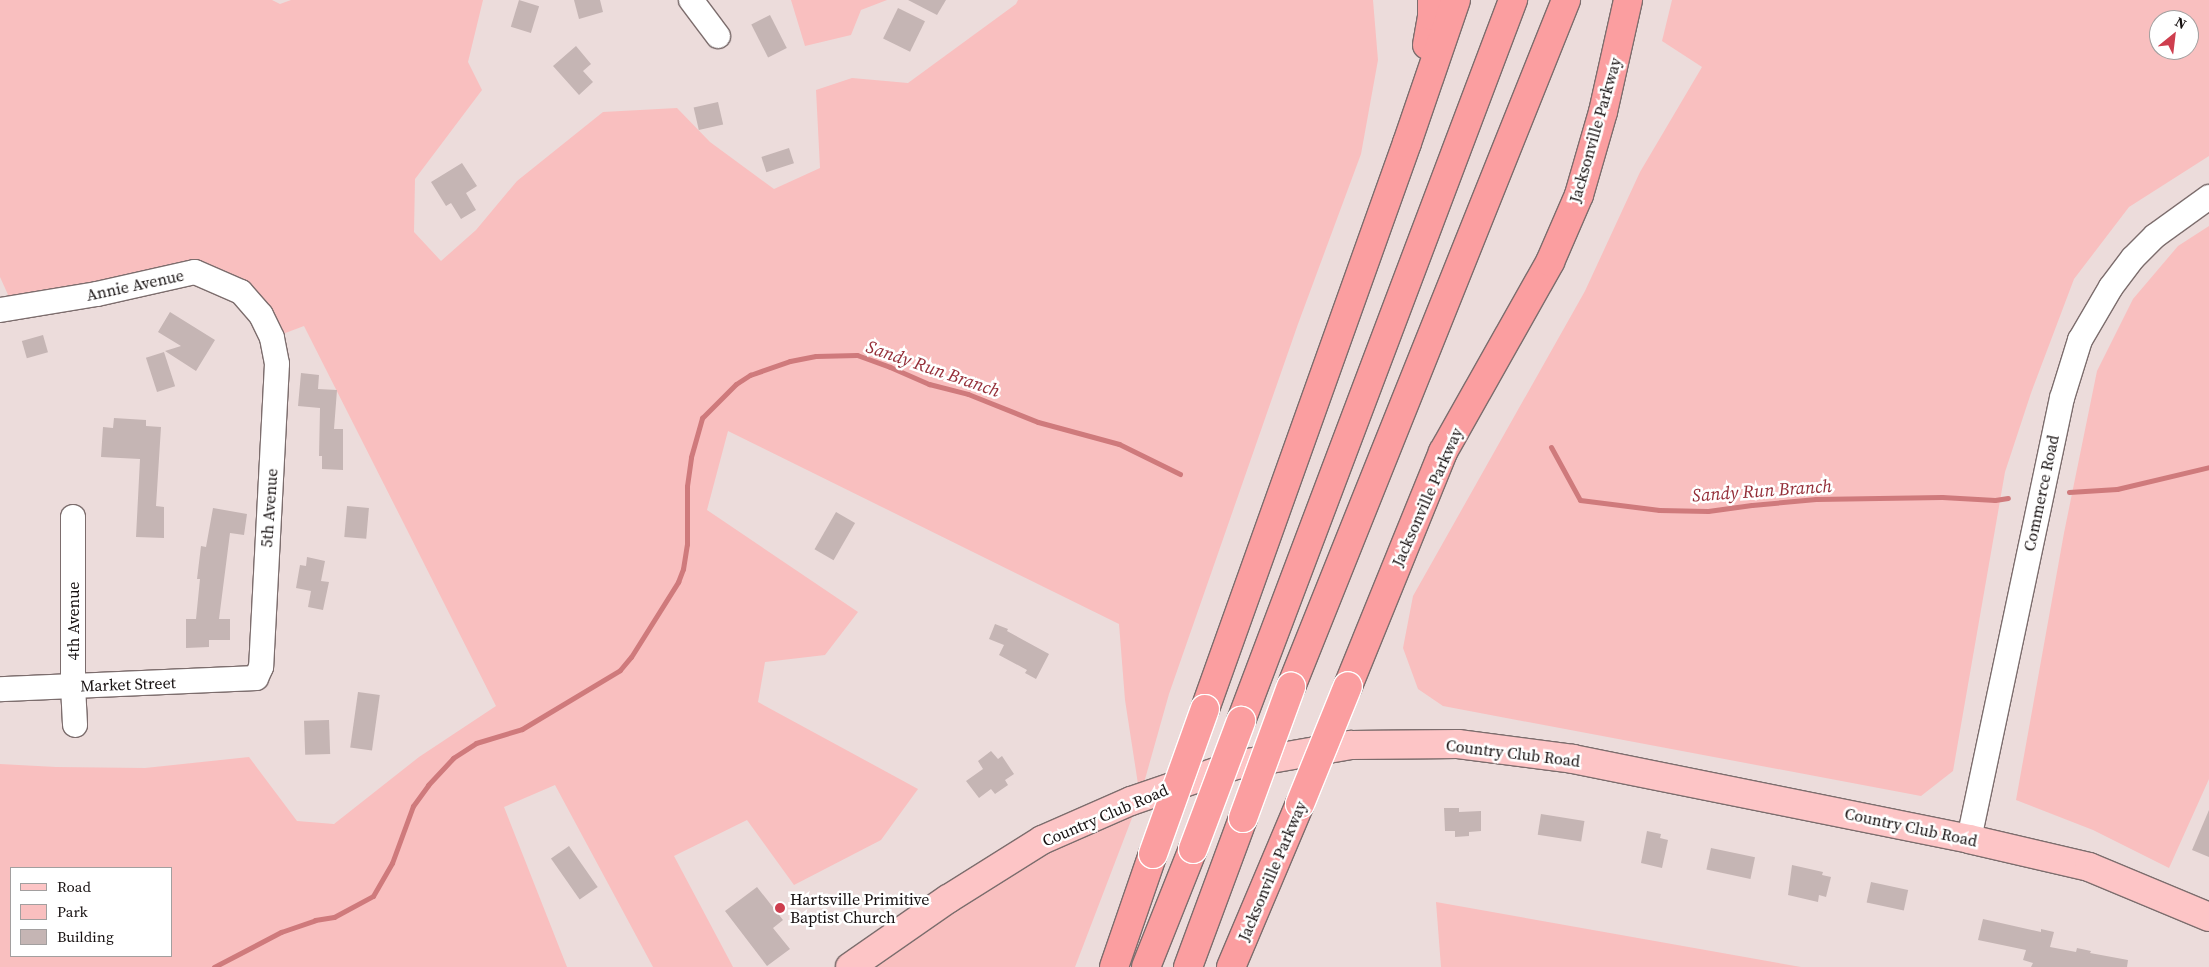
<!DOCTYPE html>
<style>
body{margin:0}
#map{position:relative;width:2209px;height:967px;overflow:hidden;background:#ecdcdb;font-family:"Source Serif 4",serif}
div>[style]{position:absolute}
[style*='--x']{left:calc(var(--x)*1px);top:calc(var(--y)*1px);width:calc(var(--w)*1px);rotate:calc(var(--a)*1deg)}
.green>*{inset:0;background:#f9bfbf}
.stream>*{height:5px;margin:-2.5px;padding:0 2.5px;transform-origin:2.5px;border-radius:2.5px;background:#cf7a7c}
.building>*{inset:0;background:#c5b5b4;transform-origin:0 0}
.roads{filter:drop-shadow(1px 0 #7c6d6d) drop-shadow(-1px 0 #7c6d6d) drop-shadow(0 1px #7c6d6d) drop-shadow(0 -1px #7c6d6d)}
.minor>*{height:24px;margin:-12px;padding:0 12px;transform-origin:12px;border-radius:12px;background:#fff}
.major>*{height:28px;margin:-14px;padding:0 14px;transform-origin:14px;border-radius:14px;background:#fdc5c6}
.highway>*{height:28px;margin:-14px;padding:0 14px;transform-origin:14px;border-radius:14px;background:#fb9ea0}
.bridges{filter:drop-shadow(1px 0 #fff) drop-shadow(-1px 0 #fff) drop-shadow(0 1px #fff) drop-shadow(0 -1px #fff)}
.highway-bridge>*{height:28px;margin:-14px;padding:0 14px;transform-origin:14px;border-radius:14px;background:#fb9ea0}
.dots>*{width:14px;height:14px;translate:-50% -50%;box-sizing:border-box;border:2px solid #fff;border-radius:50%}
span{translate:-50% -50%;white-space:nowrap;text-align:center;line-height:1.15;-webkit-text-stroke:5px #fff;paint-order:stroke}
.street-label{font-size:16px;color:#161010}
.poi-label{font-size:16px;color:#161010}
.left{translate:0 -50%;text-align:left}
.water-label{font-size:18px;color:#942e38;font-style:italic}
.legend{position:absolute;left:10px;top:867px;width:162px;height:90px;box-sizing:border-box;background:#fff;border:1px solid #a29f9f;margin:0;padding:6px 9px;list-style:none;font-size:15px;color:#161010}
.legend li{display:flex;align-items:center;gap:10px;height:25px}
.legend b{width:25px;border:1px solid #a29f9f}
.north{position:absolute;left:2149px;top:10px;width:50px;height:50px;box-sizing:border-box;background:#fff;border:1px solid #a29f9f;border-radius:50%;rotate:29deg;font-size:14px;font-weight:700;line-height:20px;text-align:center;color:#161010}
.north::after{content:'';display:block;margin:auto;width:18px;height:22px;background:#ce3e4e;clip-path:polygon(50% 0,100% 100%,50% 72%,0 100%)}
</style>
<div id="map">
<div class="green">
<i style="clip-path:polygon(evenodd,0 0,272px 0,280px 4px,291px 0,483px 0,468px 62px,482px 90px,415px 179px,414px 232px,441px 261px,476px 230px,517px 181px,603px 112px,677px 108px,710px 142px,774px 189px,820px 168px,816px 90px,852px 78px,908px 83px,1016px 4px,1018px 0,1373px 0,1378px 60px,1361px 154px,1298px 324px,1169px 694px,1140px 797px,1075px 967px,850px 967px,1140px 797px,1125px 700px,1119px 624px,728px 431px,707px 510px,858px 612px,825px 655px,765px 662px,758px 702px,918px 789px,881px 840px,794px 885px,747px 820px,674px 856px,733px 967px,653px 967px,555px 785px,504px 807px,567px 967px,0 967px,0 764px,56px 767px,145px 768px,249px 757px,297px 821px,334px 824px,419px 757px,496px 706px,304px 326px,272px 338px,261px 315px,195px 272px,14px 308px,0 277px,0 0,11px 868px,171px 868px,171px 956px,11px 956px,11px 868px)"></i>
<i style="clip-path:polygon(791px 0,887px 0,861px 10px,851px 35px,805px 46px)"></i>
<i style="clip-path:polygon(evenodd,1672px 0,2209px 0,2209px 156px,2129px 207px,2074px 279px,2031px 393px,2005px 472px,1953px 771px,1921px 796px,1443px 706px,1418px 689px,1403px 648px,1413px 596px,1585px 291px,1640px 172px,1702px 67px,1662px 41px,1672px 0,2159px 20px,2189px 20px,2189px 50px,2159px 50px,2159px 20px)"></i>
<i style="clip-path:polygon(2209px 226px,2209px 779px,2169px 868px,2093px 830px,2016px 800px,2064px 533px,2097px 371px,2133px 299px,2178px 246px)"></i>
<i style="clip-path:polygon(1436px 902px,1801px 967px,1441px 967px)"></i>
</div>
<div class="stream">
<i style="--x:1551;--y:447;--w:60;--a:61.3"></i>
<i style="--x:1580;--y:500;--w:80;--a:7.2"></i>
<i style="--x:1659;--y:510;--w:49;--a:1.2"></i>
<i style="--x:1708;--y:511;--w:44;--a:-7.8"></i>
<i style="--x:1752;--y:505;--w:64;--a:-5.4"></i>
<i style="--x:1816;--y:499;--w:126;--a:-0.9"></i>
<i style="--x:1942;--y:497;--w:53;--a:3.2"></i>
<i style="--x:1995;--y:500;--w:13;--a:-9"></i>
<i style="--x:2069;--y:492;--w:48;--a:-3.6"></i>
<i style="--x:2117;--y:489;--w:95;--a:-13.4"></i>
<i style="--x:214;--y:967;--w:76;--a:-27.6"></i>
<i style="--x:281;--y:932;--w:36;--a:-19"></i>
<i style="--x:315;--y:920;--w:19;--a:-9"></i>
<i style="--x:334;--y:917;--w:44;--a:-28.3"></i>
<i style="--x:373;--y:896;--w:38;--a:-60"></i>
<i style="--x:392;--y:863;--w:61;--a:-69.8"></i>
<i style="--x:413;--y:806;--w:26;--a:-54"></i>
<i style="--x:428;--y:785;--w:37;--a:-47"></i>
<i style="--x:453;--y:758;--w:27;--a:-33"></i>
<i style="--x:476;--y:743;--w:48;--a:-16.9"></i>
<i style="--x:522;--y:729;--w:114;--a:-31"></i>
<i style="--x:620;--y:670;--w:17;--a:-50"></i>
<i style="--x:631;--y:657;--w:89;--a:-57.9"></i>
<i style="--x:678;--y:582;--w:14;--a:-69"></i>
<i style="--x:683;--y:569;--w:25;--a:-81"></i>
<i style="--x:687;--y:544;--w:58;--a:-90"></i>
<i style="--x:687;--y:486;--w:29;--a:-82"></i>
<i style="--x:691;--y:457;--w:41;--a:-74.2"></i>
<i style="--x:702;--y:418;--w:48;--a:-45"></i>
<i style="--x:736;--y:384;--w:17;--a:-33"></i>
<i style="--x:750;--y:375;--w:42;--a:-19.3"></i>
<i style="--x:790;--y:361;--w:26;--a:-11"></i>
<i style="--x:816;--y:356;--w:41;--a:-1.4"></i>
<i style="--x:857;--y:355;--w:35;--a:20"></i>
<i style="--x:890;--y:367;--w:43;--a:23.6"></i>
<i style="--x:929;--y:384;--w:40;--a:14.4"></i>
<i style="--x:968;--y:394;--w:75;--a:21.8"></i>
<i style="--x:1038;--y:422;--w:84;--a:15.2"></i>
<i style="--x:1119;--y:444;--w:68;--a:26.2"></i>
</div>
<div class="building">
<i style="left:519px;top:0;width:21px;height:28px;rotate:17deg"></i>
<i style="clip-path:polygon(574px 0,600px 0,603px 12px,579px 19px)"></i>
<i style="clip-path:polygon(908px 0,946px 0,937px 15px)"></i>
<i style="left:898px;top:8px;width:30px;height:34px;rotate:26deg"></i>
<i style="left:770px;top:15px;width:37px;height:21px;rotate:63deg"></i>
<i style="clip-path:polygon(576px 46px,591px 64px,583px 71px,593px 82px,579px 95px,553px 66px)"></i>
<i style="left:718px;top:102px;width:23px;height:25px;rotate:77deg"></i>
<i style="left:789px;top:148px;width:16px;height:29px;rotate:72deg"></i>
<i style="clip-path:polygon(462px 163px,477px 186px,466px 193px,476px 210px,461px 219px,451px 203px,446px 206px,431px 182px)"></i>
<i style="clip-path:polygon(170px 312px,215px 340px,196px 371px,165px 351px,181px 346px,158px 332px)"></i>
<i style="left:43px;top:335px;width:18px;height:22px;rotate:74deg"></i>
<i style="left:164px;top:352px;width:36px;height:19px;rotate:72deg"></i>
<i style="clip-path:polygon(301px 373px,319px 375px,318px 389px,337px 390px,334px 429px,343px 429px,343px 470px,322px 469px,322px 456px,319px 456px,320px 408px,298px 406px)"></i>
<i style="clip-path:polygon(114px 418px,146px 420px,146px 426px,161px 427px,156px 506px,164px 507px,164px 538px,136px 537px,140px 459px,101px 457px,103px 427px,113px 428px)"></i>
<i style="left:347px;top:506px;width:22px;height:31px;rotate:5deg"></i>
<i style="clip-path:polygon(213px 508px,247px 514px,244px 535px,230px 533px,219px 619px,230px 619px,230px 640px,209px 640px,209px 647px,186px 648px,186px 619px,196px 619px,200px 579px,197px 579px,201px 546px,206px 547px)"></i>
<i style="left:836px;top:512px;width:22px;height:43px;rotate:30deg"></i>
<i style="clip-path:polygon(307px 557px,325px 561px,321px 581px,329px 582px,323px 610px,308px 607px,311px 591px,296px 588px,300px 565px,306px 566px)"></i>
<i style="clip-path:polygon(995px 624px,1008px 629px,1007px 631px,1049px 654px,1036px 679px,1025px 673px,1027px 670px,999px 655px,1004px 645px,989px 639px)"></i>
<i style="left:358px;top:692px;width:22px;height:56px;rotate:8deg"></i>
<i style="left:329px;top:720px;width:34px;height:25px;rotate:88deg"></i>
<i style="clip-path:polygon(991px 751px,998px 759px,1002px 756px,1014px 774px,1005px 780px,1008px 785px,995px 794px,991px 789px,979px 798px,966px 781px,983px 769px,978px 761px)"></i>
<i style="clip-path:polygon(1444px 808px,1459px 808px,1459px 812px,1481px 811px,1481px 831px,1469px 832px,1469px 836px,1455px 837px,1455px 831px,1445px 831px)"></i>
<i style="clip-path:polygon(2209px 810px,2209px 857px,2192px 850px)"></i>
<i style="left:1541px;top:814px;width:44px;height:21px;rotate:9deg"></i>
<i style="clip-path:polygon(1647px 831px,1661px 834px,1660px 838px,1668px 840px,1662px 868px,1641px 863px)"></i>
<i style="left:569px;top:846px;width:50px;height:22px;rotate:55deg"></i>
<i style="left:1711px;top:848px;width:45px;height:22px;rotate:12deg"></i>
<i style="clip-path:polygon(1792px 865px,1823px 872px,1822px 875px,1831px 877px,1826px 897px,1819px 895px,1818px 902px,1788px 895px)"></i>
<i style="left:1871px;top:882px;width:38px;height:21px;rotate:12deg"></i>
<i style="clip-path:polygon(757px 887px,783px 920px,773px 928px,790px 949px,767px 966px,725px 911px)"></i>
<i style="clip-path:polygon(1983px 919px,2041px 932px,2041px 929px,2054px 932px,2050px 947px,2076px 952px,2077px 948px,2091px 951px,2090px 953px,2128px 960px,2127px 967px,2031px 967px,2033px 963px,2023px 960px,2026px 950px,1978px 940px)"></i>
</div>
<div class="roads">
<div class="minor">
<i style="--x:691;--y:0;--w:45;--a:53.1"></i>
<i style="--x:0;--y:310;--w:98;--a:-9.4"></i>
<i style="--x:97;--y:294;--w:100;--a:-12.7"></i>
<i style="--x:195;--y:272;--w:50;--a:23.5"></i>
<i style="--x:241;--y:292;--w:30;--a:49"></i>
<i style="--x:261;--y:315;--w:25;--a:64"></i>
<i style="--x:272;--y:338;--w:26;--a:79"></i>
<i style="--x:277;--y:364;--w:303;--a:93"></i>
<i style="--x:261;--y:667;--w:12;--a:114"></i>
<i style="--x:256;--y:678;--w:256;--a:177.5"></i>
<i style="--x:73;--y:517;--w:169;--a:90"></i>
<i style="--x:73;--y:686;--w:39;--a:87"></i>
<i style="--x:1969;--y:839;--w:451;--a:-78.1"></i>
<i style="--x:2062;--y:398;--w:61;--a:-72.8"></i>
<i style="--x:2080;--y:340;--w:61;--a:-59.7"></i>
<i style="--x:2111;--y:287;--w:36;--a:-53"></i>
<i style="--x:2133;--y:258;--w:31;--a:-45"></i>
<i style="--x:2155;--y:236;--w:67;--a:-35.8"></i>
</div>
<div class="major">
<i style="--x:850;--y:967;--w:119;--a:-34.8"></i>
<i style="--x:948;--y:899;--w:111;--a:-32.1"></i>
<i style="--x:1042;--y:840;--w:97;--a:-23.7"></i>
<i style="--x:1131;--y:801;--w:111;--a:-18.9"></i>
<i style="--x:1236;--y:765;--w:117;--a:-9.9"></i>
<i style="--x:1351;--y:745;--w:107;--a:-0.5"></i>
<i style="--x:1458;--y:744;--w:116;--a:7.4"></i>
<i style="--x:1573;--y:759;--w:404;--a:11.4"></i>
<i style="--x:1969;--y:839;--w:123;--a:13.1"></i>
<i style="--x:2089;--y:867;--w:130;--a:22.6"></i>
</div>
<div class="highway">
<i style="--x:1427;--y:45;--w:29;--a:-80"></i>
<i style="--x:1432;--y:16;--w:16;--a:-90"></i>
<i style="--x:1348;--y:686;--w:253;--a:-67.9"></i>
<i style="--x:1443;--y:452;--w:218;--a:-60.6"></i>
<i style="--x:1550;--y:262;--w:73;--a:-66.6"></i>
<i style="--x:1579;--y:195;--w:86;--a:-73.9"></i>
<i style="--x:1603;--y:112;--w:115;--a:-77.4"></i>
<i style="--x:1291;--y:687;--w:740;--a:-68.18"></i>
<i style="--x:1205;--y:709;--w:601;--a:-70.36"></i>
<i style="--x:1407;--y:143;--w:151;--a:-71.1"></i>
<i style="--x:1241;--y:721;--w:771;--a:-69.33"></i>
<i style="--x:1114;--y:967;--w:120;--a:-71"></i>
<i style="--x:1146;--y:967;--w:127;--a:-68.3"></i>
<i style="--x:1188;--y:967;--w:159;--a:-69.7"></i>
<i style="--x:1231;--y:967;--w:177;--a:-67.1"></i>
</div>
</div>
<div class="bridges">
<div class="highway-bridge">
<i style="--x:1300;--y:804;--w:127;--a:-67.9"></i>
<i style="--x:1243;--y:818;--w:140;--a:-69.9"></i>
<i style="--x:1193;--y:849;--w:137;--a:-69.4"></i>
<i style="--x:1153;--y:854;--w:154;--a:-70.3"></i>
</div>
</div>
<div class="dots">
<i style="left:780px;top:908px;background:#ce3e4e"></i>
</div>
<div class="street-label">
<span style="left:1595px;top:130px;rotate:-74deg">Jacksonville Parkway</span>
<span style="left:135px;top:285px;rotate:-12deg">Annie Avenue</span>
<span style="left:2041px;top:493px;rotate:-78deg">Commerce Road</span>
<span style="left:1427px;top:497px;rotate:-66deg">Jacksonville Parkway</span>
<span style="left:269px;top:508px;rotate:-86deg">5th Avenue</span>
<span style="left:73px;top:621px;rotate:-90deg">4th Avenue</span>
<span style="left:128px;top:684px;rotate:-2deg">Market Street</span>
<span style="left:1513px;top:753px;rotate:7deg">Country Club Road</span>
<span style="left:1105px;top:815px;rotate:-23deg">Country Club Road</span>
<span style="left:1911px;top:827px;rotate:12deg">Country Club Road</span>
<span style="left:1272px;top:871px;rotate:-67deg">Jacksonville Parkway</span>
</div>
<div class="poi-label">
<span class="left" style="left:790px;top:908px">Hartsville Primitive<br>Baptist Church</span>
</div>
<div class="water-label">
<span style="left:933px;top:369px;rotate:19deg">Sandy Run Branch</span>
<span style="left:1762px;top:491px;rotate:-4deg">Sandy Run Branch</span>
</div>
<ul class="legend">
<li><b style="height:6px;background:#fdc5c6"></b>Road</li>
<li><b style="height:14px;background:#f9bfbf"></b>Park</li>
<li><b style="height:14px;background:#c5b5b4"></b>Building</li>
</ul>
<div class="north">N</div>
</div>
